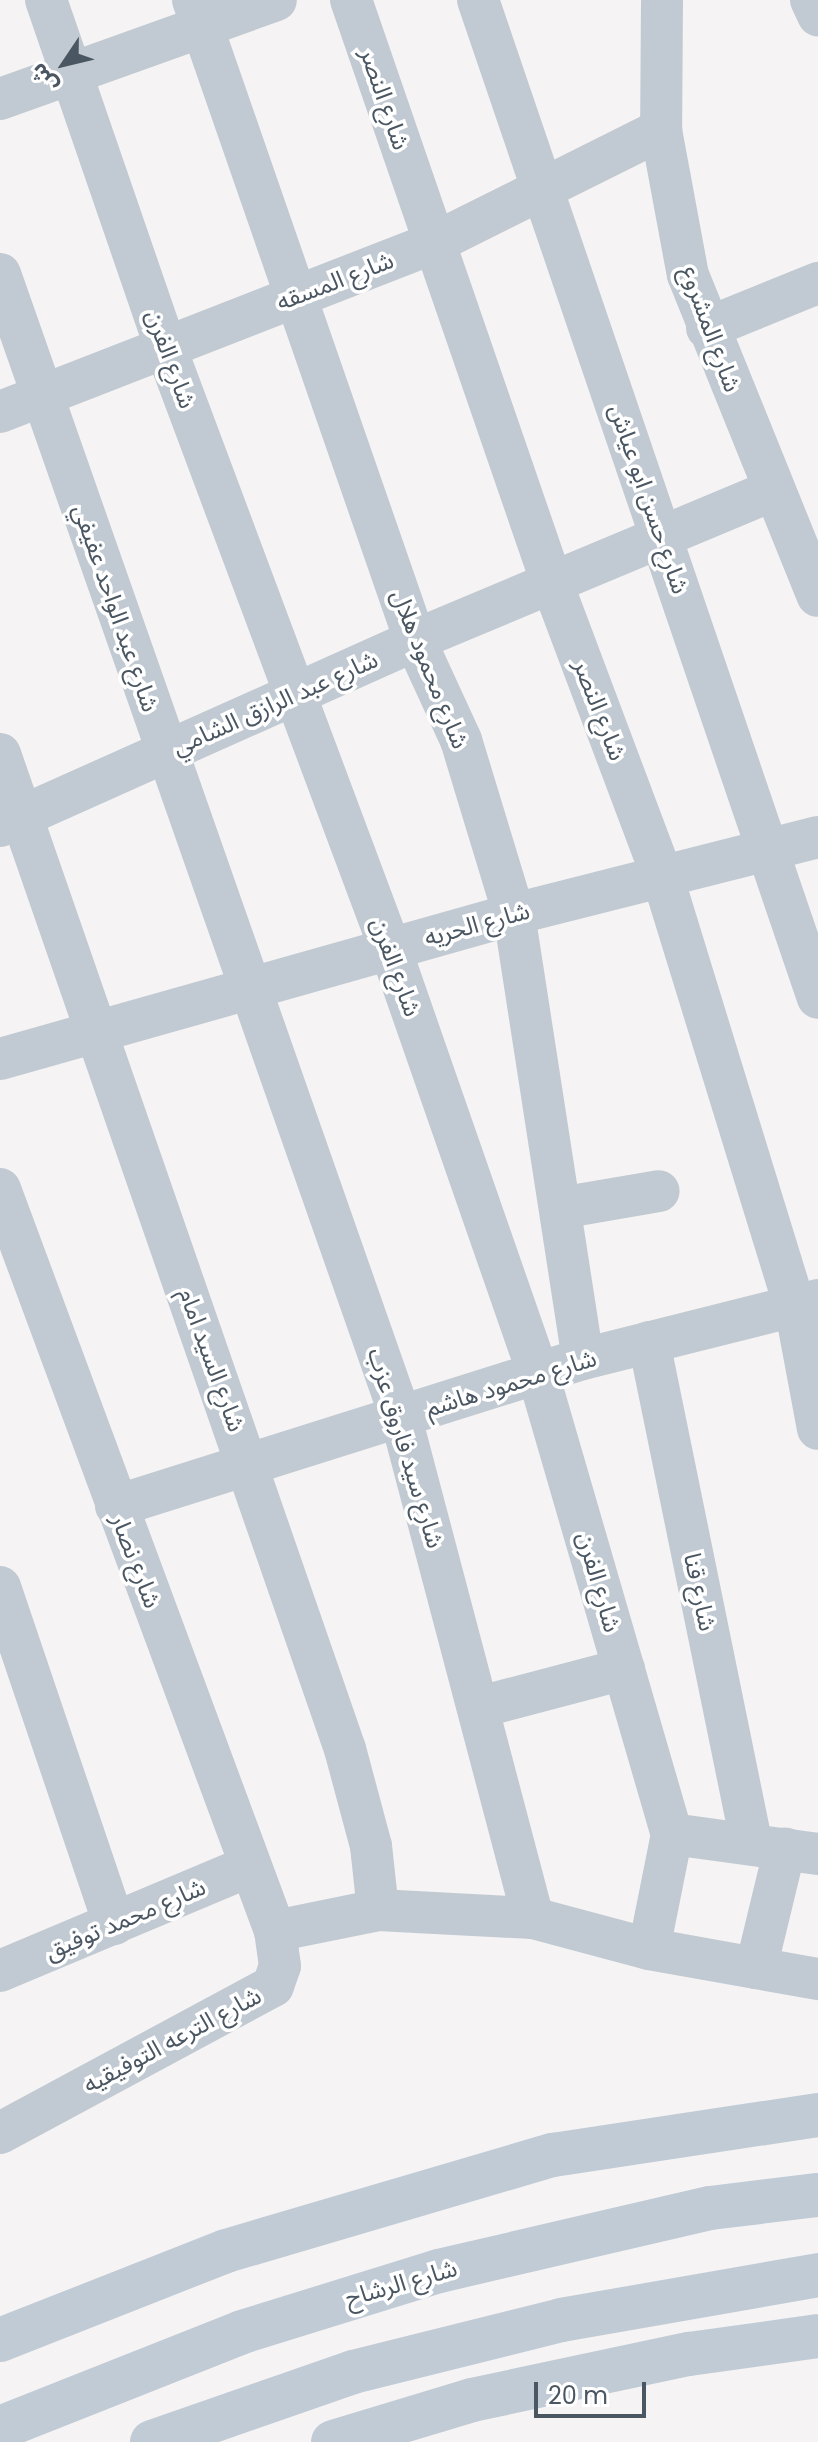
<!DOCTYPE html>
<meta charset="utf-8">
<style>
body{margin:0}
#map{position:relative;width:818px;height:2442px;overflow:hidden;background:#f5f3f3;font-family:Poppins,"Noto Sans Arabic",sans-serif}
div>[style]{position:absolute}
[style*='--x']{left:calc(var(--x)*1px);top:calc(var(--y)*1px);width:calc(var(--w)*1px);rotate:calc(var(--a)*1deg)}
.street>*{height:42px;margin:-21px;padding:0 21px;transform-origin:21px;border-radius:21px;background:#c1cad2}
.secondary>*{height:44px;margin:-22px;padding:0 22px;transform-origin:22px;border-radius:22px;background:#c1cbd6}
span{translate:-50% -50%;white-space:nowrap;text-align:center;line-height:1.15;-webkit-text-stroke:7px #fff;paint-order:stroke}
.street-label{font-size:24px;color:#4a5661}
.north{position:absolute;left:24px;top:24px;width:80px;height:80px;-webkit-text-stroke:6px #fff;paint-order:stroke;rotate:235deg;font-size:22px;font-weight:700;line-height:32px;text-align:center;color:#4a5661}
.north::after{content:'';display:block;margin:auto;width:28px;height:36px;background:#4a5661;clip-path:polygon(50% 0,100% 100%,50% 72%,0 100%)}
.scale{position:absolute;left:534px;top:2382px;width:112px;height:36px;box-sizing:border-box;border:4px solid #4a5661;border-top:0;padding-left:10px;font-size:24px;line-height:28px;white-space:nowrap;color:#4a5661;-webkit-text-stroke:6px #fff;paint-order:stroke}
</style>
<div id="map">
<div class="street">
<i style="--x:46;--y:0;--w:366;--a:71"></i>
<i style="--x:165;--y:346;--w:643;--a:69.51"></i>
<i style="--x:390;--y:948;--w:451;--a:70.8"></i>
<i style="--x:538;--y:1374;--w:479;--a:73.8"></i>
<i style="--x:672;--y:1834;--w:117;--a:101.3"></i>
<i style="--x:193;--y:0;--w:677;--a:70.87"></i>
<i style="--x:415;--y:640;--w:110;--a:65.3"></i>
<i style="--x:461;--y:740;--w:182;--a:73.1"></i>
<i style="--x:514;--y:914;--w:450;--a:81.2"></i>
<i style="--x:351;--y:0;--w:617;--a:70.98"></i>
<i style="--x:552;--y:583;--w:312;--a:69.4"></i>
<i style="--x:662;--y:875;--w:451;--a:72.9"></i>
<i style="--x:795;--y:1306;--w:125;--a:79.4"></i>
<i style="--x:478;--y:0;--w:1054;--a:71.19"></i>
<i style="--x:662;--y:0;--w:130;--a:90.4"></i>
<i style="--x:661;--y:130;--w:147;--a:79.5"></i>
<i style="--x:688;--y:275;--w:346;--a:68"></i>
<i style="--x:811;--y:0;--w:17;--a:65"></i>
<i style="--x:0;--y:99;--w:293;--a:-19.7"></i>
<i style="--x:0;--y:274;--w:1212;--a:70.68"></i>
<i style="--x:401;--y:1418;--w:517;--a:75.21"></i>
<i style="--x:707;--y:328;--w:120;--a:-22.1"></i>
<i style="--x:0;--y:412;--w:466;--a:-21.3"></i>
<i style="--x:434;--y:243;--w:254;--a:-26.5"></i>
<i style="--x:0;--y:754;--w:1053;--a:70.88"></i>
<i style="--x:345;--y:1749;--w:100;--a:75"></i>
<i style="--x:371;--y:1846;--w:64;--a:83.8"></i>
<i style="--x:0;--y:826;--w:455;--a:-24.1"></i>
<i style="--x:415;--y:640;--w:387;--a:-22.7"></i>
<i style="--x:0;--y:1059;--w:534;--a:-15.75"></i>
<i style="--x:514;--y:914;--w:314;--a:-14.2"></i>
<i style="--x:0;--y:1189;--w:791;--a:69.66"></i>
<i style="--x:560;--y:1208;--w:100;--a:-9.7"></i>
<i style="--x:649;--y:1342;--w:509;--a:78.45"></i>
<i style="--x:116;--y:1506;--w:490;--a:-17.5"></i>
<i style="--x:583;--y:1359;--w:242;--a:-14.1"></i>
<i style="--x:0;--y:1587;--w:356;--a:71.3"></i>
<i style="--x:480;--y:1707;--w:149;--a:-14.8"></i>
<i style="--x:672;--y:1834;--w:147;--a:7.8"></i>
<i style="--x:756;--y:1968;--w:123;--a:-76.4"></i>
<i style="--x:0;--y:1971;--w:271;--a:-22.8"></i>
<i style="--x:0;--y:2133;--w:310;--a:-28.3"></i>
<i style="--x:273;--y:1986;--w:21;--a:-71"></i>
<i style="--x:280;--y:1966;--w:35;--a:-98"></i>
<i style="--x:275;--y:1931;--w:105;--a:-11.5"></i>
<i style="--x:378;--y:1910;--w:155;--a:3"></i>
<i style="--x:533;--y:1918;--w:120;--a:15"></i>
<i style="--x:649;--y:1949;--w:172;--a:10.1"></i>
</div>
<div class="secondary">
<i style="--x:0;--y:2340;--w:243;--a:-21.5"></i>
<i style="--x:226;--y:2251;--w:341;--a:-16.4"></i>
<i style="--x:553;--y:2155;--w:268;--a:-8.6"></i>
<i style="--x:0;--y:2428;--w:260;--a:-21.6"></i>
<i style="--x:242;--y:2332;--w:206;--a:-17.2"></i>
<i style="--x:439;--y:2271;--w:278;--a:-13.1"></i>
<i style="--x:710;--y:2208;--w:109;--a:-6.9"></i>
<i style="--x:152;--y:2442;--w:213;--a:-19.2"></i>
<i style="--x:353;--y:2372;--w:214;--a:-14"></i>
<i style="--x:561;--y:2320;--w:261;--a:-9.9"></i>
<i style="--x:333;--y:2442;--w:145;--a:-16.8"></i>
<i style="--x:472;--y:2400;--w:222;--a:-12"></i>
<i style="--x:689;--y:2354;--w:130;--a:-7.9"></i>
</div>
<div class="street-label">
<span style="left:385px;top:99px;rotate:71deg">شارع النصر</span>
<span style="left:335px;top:281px;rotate:-21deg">شارع المسقه</span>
<span style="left:711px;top:329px;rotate:70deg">شارع المشروع</span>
<span style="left:171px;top:359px;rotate:70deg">شارع الفرن</span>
<span style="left:649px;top:499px;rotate:71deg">شارع حسن ابو عياش</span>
<span style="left:116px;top:608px;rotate:71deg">شارع عبد الواحد عفيفي</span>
<span style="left:430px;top:669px;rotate:68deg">شارع محمود هلال</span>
<span style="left:275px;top:703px;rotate:-24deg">شارع عبد الرازق الشامي</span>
<span style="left:600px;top:710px;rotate:69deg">شارع النصر</span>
<span style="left:477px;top:924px;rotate:-15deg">شارع الحريه</span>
<span style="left:396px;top:967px;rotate:70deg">شارع الفرن</span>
<span style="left:212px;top:1360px;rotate:70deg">شارع السيد امام</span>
<span style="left:511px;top:1383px;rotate:-17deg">شارع محمود هاشم</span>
<span style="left:406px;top:1448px;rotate:73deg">شارع سيد فاروق عزب</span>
<span style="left:136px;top:1561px;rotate:69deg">شارع نصار</span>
<span style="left:599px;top:1582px;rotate:74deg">شارع الفرن</span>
<span style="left:700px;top:1592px;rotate:78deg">شارع قنا</span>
<span style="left:125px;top:1919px;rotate:-23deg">شارع محمد توفيق</span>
<span style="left:172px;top:2040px;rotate:-28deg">شارع الترعه التوفيقيه</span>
<span style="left:401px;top:2283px;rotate:-16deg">شارع الرشاح</span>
</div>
<div class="north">ش</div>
<div class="scale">20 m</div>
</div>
